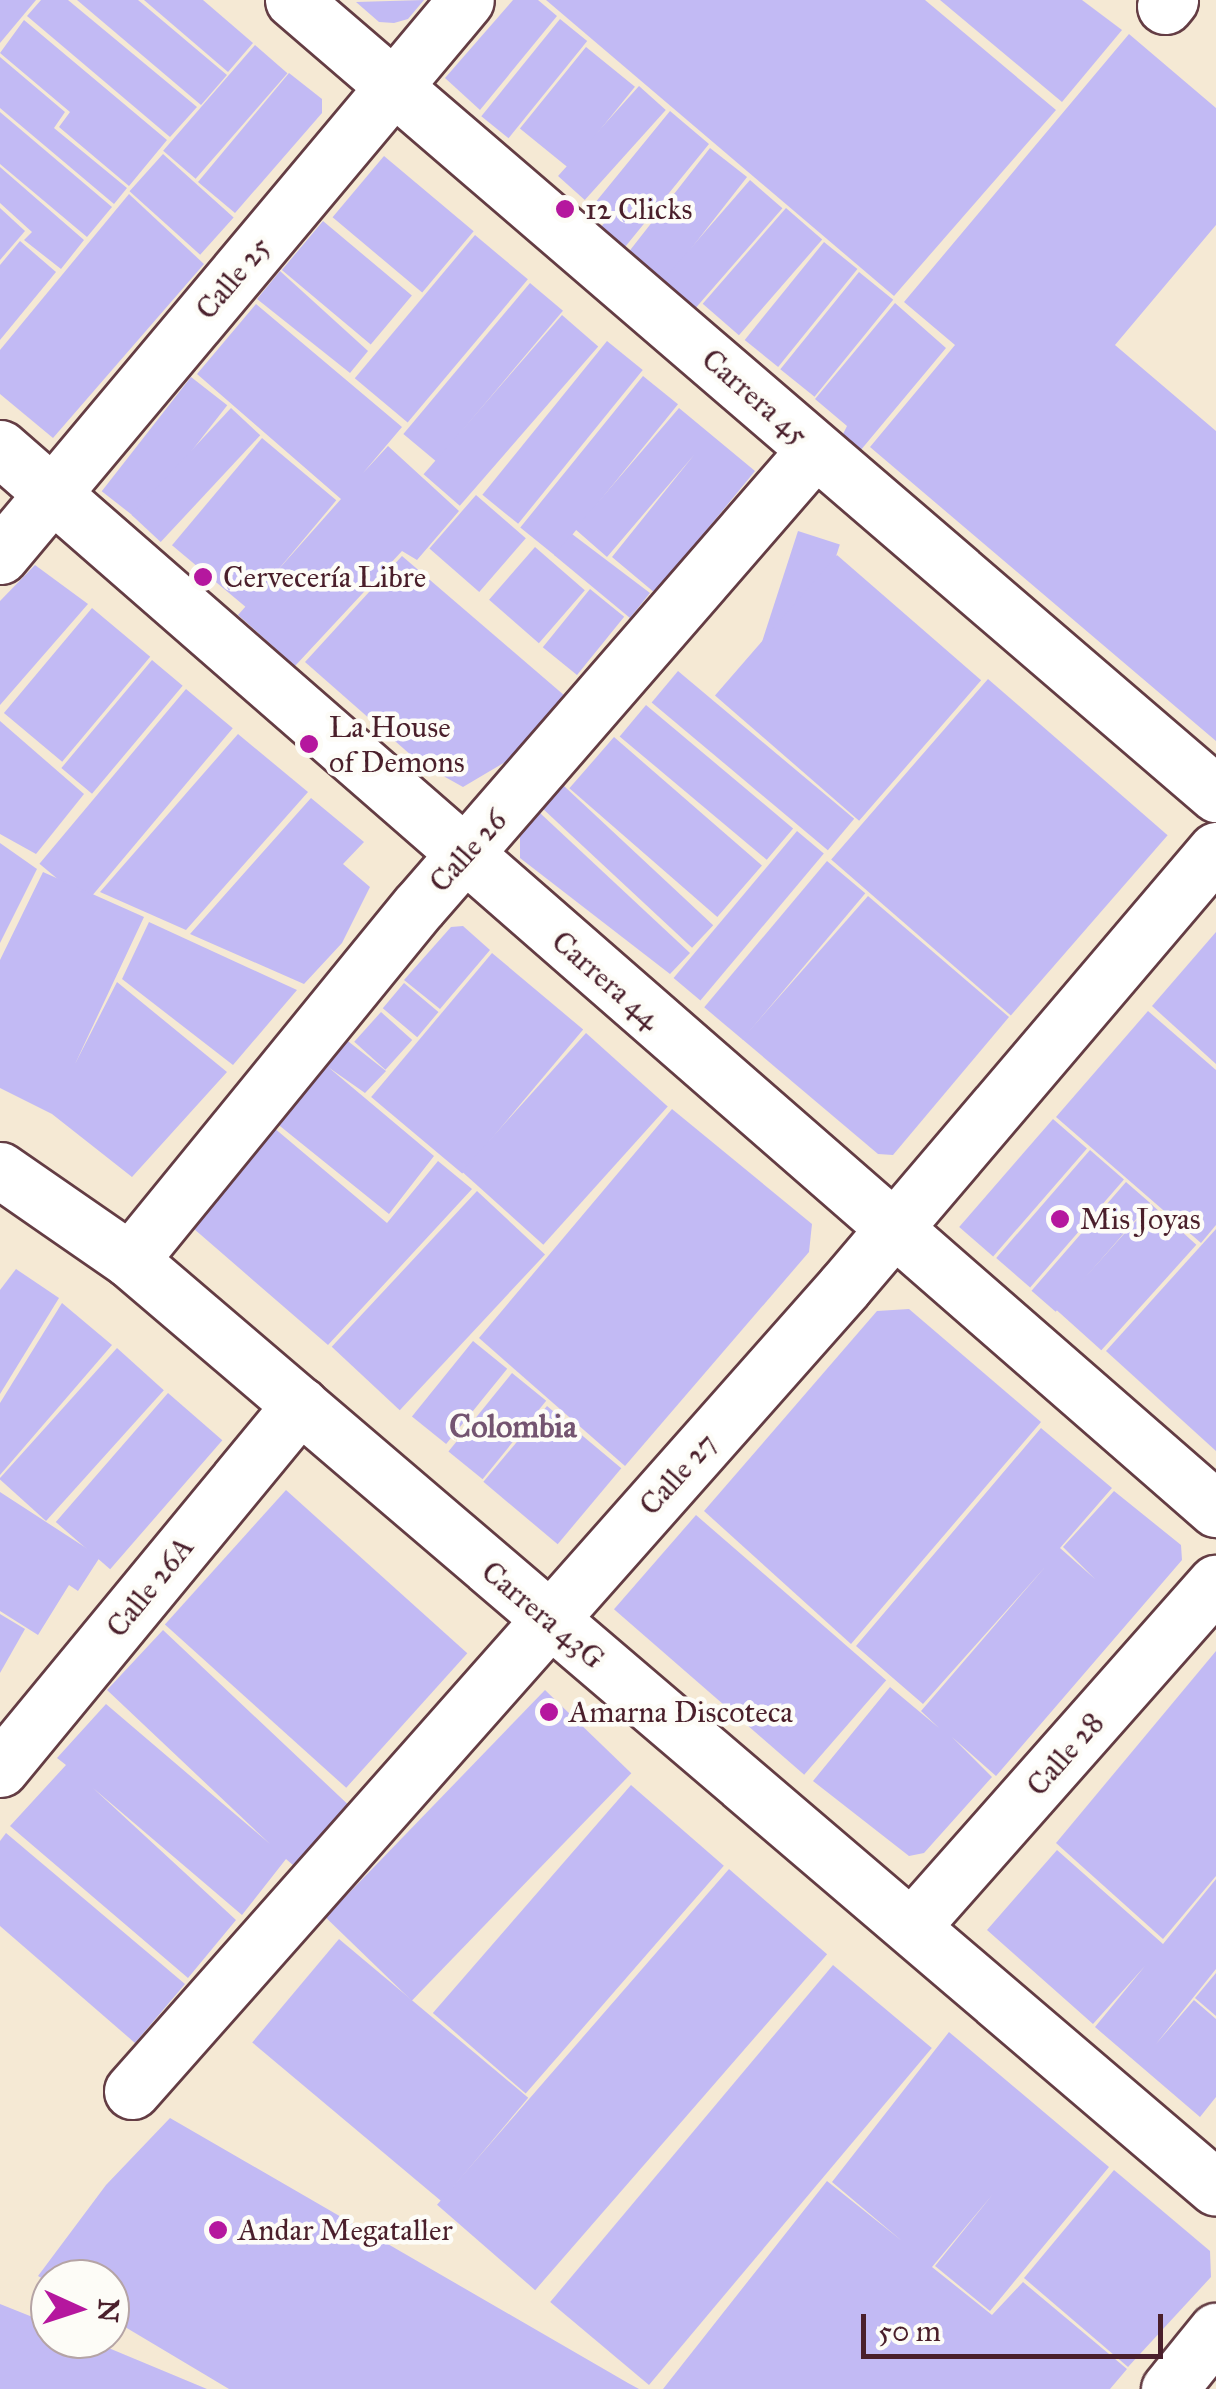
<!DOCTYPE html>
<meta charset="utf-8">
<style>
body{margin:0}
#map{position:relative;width:1216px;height:2389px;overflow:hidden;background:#f5e9d4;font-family:"IM FELL Great Primer",serif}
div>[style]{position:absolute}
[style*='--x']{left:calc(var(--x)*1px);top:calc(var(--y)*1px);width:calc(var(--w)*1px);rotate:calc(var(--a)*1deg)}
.building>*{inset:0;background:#c2baf4;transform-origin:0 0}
.roads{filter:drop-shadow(2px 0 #643d44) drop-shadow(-2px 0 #643d44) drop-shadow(0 2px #643d44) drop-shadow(0 -2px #643d44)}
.minor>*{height:55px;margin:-27.5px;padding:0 27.5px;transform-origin:27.5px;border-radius:27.5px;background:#fff}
.major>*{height:55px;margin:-27.5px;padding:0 27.5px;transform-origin:27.5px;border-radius:27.5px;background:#fff}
.dots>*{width:28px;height:28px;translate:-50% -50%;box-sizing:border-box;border:5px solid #fdfcf7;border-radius:50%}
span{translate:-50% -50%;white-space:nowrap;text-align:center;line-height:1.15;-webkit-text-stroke:9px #fdfcf7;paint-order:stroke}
.poi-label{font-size:30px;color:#4a1f2b}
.left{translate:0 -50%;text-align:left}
.street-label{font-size:30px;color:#4a1f2b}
.neighbourhood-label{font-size:32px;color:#745571;font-weight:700}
.north{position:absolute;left:30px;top:2259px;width:100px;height:100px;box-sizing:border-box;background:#fdfcf7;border:2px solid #b5a4a5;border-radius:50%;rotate:93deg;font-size:28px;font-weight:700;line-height:40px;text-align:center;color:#4a1f2b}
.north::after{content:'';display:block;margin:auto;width:35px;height:45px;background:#b5179e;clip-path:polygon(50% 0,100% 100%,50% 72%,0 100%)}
.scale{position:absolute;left:861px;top:2314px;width:302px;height:45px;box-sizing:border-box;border:5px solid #4a1f2b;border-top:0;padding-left:12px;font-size:30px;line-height:35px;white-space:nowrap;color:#4a1f2b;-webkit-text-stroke:8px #fdfcf7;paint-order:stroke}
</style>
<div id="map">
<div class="building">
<i style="clip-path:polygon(0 0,36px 0,0 43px)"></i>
<i style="clip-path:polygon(41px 0,68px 0,197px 107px,170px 137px,27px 16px)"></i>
<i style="clip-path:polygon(77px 0,138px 0,227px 75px,201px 105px)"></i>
<i style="clip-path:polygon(144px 0,203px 0,253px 43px,228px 72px)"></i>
<i style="clip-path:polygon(424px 0,408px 19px,394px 23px,379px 22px,356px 2px)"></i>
<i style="clip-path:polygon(513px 0,538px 0,557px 16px,480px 110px,445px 78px)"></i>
<i style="clip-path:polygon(546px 0,925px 0,1056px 110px,894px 296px)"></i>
<i style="clip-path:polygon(940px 0,1082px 0,1122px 30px,1062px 102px)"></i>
<i style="left:560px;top:19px;width:35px;height:125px;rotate:39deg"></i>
<i style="clip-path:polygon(24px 20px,167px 140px,129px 186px,59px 127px,70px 112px,0 53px)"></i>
<i style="clip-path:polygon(1129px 34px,1216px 108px,1216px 225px,1115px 345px,1216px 431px,1216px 741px,870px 447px,955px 345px,904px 302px)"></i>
<i style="left:255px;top:45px;width:43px;height:140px;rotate:41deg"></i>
<i style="left:586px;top:47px;width:63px;height:105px;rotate:39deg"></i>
<i style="clip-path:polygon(0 57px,65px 112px,54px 128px,127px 188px,114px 204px,0 108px)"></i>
<i style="clip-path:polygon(289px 73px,322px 99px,322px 113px,235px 213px,198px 182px)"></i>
<i style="left:639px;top:86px;width:36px;height:121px;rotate:42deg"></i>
<i style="clip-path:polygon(670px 111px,709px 144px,625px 247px,600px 228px,606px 221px,590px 209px)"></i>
<i style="clip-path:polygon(0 112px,112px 207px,87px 237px,0 164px)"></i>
<i style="left:710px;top:148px;width:47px;height:134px;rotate:38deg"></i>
<i style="left:163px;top:154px;width:95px;height:50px;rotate:42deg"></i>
<i style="left:384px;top:156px;width:117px;height:80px;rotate:40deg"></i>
<i style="clip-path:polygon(0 167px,84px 240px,61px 269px,24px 240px,32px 232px,0 203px)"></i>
<i style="left:750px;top:180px;width:43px;height:132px;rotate:41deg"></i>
<i style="clip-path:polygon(129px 194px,204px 264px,53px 438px,0 394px,0 350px)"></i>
<i style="clip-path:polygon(0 208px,25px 231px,0 260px)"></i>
<i style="left:786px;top:208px;width:48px;height:127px;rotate:41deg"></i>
<i style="left:323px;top:221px;width:116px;height:64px;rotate:40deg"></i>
<i style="left:475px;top:235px;width:69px;height:187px;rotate:40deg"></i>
<i style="clip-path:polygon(20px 241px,56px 272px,0 340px,0 265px)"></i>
<i style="left:824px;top:242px;width:43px;height:126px;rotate:39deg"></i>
<i style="clip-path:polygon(280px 271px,368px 351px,350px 373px,257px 299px)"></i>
<i style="left:859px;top:272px;width:44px;height:125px;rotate:39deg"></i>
<i style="left:530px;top:283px;width:43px;height:197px;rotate:40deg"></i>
<i style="clip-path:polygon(895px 303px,946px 348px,860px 451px,842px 436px,847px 426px,815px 399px)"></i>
<i style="clip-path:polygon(256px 304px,402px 427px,363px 473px,388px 446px,459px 511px,417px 560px,402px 551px,295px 666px,238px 615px,341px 499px,197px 374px)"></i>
<i style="left:562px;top:315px;width:48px;height:211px;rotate:41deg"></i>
<i style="left:607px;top:341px;width:46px;height:198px;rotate:39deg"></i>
<i style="left:643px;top:376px;width:45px;height:195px;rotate:39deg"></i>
<i style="left:191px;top:377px;width:46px;height:145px;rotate:38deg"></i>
<i style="left:231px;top:408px;width:40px;height:146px;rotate:43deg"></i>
<i style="clip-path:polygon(679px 408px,755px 471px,655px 593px,612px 557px,694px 455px,607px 557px,575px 529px)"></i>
<i style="left:262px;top:438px;width:97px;height:140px;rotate:40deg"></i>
<i style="left:476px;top:495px;width:66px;height:71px;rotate:41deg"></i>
<i style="left:798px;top:531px;width:44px;height:179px;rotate:18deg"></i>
<i style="clip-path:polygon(572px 534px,650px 593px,630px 618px,554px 555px)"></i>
<i style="left:535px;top:547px;width:66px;height:70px;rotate:41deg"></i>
<i style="left:837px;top:555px;width:191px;height:186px;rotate:41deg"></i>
<i style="clip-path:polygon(402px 556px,565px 696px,512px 758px,463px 787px,420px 763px,305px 662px)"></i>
<i style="clip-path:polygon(35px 565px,88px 604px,0 705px,0 601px)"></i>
<i style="left:590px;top:589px;width:44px;height:75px;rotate:39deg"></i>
<i style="left:92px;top:608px;width:76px;height:137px;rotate:40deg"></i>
<i style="left:152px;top:660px;width:40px;height:141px;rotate:40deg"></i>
<i style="left:678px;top:671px;width:230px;height:41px;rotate:40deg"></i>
<i style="left:988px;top:679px;width:238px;height:239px;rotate:41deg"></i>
<i style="left:186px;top:689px;width:61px;height:228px;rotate:40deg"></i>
<i style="left:646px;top:705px;width:192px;height:41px;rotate:40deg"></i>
<i style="clip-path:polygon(0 721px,84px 794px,36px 854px,0 834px)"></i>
<i style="clip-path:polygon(238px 734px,308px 792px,186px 930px,100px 892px)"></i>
<i style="left:614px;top:737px;width:196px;height:68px;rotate:41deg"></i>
<i style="left:564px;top:786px;width:204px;height:31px;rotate:43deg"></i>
<i style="clip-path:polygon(311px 798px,364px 842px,343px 864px,370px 887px,342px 943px,304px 984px,190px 934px)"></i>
<i style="clip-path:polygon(540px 813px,690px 953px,670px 974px,520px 858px,520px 833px)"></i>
<i style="left:797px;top:831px;width:35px;height:192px;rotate:40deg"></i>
<i style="clip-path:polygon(0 843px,37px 869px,0 943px)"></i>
<i style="left:827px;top:861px;width:50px;height:191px;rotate:40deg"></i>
<i style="clip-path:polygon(43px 872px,144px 917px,75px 1064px,117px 982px,227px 1072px,132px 1177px,52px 1114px,0 1088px,0 960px)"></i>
<i style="clip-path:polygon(868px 896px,1009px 1017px,893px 1155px,878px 1154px,742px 1039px)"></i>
<i style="clip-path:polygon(149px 922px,297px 990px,233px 1065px,122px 979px)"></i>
<i style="clip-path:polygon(463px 926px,490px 950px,440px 1009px,404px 980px,451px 927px)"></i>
<i style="clip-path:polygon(1216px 932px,1216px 1064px,1152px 1006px)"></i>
<i style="left:492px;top:953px;width:119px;height:188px;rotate:40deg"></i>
<i style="left:404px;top:983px;width:45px;height:33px;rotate:40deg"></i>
<i style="clip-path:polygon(1148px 1011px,1216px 1070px,1216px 1225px,1201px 1243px,1056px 1117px)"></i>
<i style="left:381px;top:1012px;width:42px;height:40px;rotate:42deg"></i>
<i style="left:586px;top:1033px;width:110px;height:186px;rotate:42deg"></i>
<i style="clip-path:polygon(344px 1038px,386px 1071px,365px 1093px,328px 1067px,434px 1156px,389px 1214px,270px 1118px)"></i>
<i style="clip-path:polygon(672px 1109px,812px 1224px,809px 1252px,625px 1466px,479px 1338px)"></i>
<i style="left:1053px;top:1119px;width:45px;height:143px;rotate:41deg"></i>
<i style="clip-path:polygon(267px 1122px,387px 1223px,438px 1161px,472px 1189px,328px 1345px,186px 1222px)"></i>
<i style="left:1090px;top:1150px;width:45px;height:143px;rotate:41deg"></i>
<i style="left:1126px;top:1182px;width:32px;height:144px;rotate:41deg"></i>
<i style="left:477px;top:1191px;width:93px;height:213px;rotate:43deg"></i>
<i style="left:1151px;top:1204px;width:61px;height:142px;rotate:42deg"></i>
<i style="clip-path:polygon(1216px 1229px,1216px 1451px,1106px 1351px)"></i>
<i style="clip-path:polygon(16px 1269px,59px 1298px,0 1394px,0 1290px)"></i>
<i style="clip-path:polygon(62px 1303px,112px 1345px,0 1475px,0 1403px)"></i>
<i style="clip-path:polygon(909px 1309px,1041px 1422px,851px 1644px,704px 1511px,877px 1311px)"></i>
<i style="left:473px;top:1341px;width:44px;height:97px;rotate:39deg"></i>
<i style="left:117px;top:1348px;width:63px;height:176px;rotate:42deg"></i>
<i style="left:512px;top:1373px;width:44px;height:101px;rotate:39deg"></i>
<i style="left:168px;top:1393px;width:72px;height:171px;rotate:41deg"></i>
<i style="left:547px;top:1406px;width:97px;height:99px;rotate:40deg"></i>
<i style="clip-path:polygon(1041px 1428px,1112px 1488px,1060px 1548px,1095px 1579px,1063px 1547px,1114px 1491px,1181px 1545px,1182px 1560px,996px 1776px,952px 1737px,992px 1777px,924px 1853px,909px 1856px,813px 1781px,890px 1687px,939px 1728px,921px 1711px,1046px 1566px,923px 1704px,856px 1646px)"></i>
<i style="left:286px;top:1490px;width:244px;height:181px;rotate:42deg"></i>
<i style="clip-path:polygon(0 1492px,100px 1557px,78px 1591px,69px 1585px,38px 1635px,0 1611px)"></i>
<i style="left:696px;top:1515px;width:252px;height:125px;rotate:41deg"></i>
<i style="clip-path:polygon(0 1614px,25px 1629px,0 1673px)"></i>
<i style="clip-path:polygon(163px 1630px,356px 1812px,301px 1872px,286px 1859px,242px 1915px,93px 1788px,236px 1920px,188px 1978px,10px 1826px,66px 1765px,57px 1758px,106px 1704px,270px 1844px,107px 1690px)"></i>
<i style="clip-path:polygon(1216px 1651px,1216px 1876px,1163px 1939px,1056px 1843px)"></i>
<i style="left:545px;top:1690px;width:120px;height:316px;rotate:44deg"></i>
<i style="left:631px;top:1785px;width:123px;height:302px;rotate:41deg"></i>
<i style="clip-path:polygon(6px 1833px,185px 1984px,135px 2043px,0 1926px,0 1841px)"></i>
<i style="clip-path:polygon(1057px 1850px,1163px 1944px,1216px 1879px,1216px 1969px,1156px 2044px,1194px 2000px,1216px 2019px,1216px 2097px,1200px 2117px,1095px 2027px,1145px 1966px,1093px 2024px,987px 1930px)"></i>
<i style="left:729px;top:1869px;width:130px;height:445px;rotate:41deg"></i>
<i style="left:339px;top:1939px;width:247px;height:135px;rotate:40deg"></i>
<i style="left:833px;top:1965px;width:129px;height:440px;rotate:40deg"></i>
<i style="clip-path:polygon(1216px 1973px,1216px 2016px,1195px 1998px)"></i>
<i style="clip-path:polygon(949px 2032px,1109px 2167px,990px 2311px,935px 2266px,993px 2194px,932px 2267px,992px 2315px,1023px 2282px,1127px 2369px,1110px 2389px,663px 2389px,827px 2181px,902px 2241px,832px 2182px)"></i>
<i style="clip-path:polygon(170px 2118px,628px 2383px,639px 2389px,229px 2389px,110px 2318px,110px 2279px,50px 2283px,38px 2276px,106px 2185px)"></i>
<i style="clip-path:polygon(1114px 2170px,1210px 2251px,1211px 2277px,1128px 2367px,1024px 2278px)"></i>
<i style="clip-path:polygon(0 2304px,50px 2324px,50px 2339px,87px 2339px,207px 2389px,0 2389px)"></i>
</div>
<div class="roads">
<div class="minor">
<i style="--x:293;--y:0;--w:1218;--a:40.7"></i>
<i style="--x:1165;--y:6;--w:8;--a:-50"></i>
<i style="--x:0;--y:448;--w:1614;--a:41.11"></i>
<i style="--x:0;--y:556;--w:725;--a:-50.03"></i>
<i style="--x:0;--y:1170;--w:158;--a:34.7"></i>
<i style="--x:130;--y:1260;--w:1428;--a:40.51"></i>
<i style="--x:130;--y:1260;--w:457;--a:-50.8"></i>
<i style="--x:419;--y:906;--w:604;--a:-49.03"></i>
<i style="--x:0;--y:1769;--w:472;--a:-50.5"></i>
<i style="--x:913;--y:1925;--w:457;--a:-48.5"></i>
<i style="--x:132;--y:2091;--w:1074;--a:-48.47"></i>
<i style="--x:844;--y:1287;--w:574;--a:-49.59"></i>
</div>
<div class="major">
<i style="--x:1169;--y:2389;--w:75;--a:-51"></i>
</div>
</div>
<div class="dots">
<i style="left:565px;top:209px;background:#b5179e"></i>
<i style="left:203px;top:577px;background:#b5179e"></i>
<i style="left:309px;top:744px;background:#b5179e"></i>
<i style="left:1060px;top:1219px;background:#b5179e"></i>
<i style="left:549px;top:1712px;background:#b5179e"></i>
<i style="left:218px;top:2230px;background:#b5179e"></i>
</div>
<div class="poi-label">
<span class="left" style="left:585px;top:209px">12 Clicks</span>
<span class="left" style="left:223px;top:577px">Cervecería Libre</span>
<span class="left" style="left:329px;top:744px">La House<br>of Demons</span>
<span class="left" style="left:1080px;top:1219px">Mis Joyas</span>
<span class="left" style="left:569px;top:1712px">Amarna Discoteca</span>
<span class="left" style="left:238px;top:2230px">Andar Megataller</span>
</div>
<div class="street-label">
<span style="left:233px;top:278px;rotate:-50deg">Calle 25</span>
<span style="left:755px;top:397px;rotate:41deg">Carrera 45</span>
<span style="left:468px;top:851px;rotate:-48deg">Calle 26</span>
<span style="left:606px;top:980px;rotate:41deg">Carrera 44</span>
<span style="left:678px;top:1474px;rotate:-48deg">Calle 27</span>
<span style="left:150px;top:1587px;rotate:-51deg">Calle 26A</span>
<span style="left:543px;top:1615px;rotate:40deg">Carrera 43G</span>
<span style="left:1065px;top:1754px;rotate:-49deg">Calle 28</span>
</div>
<div class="neighbourhood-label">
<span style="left:513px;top:1427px">Colombia</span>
</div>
<div class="north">N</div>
<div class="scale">50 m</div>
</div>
